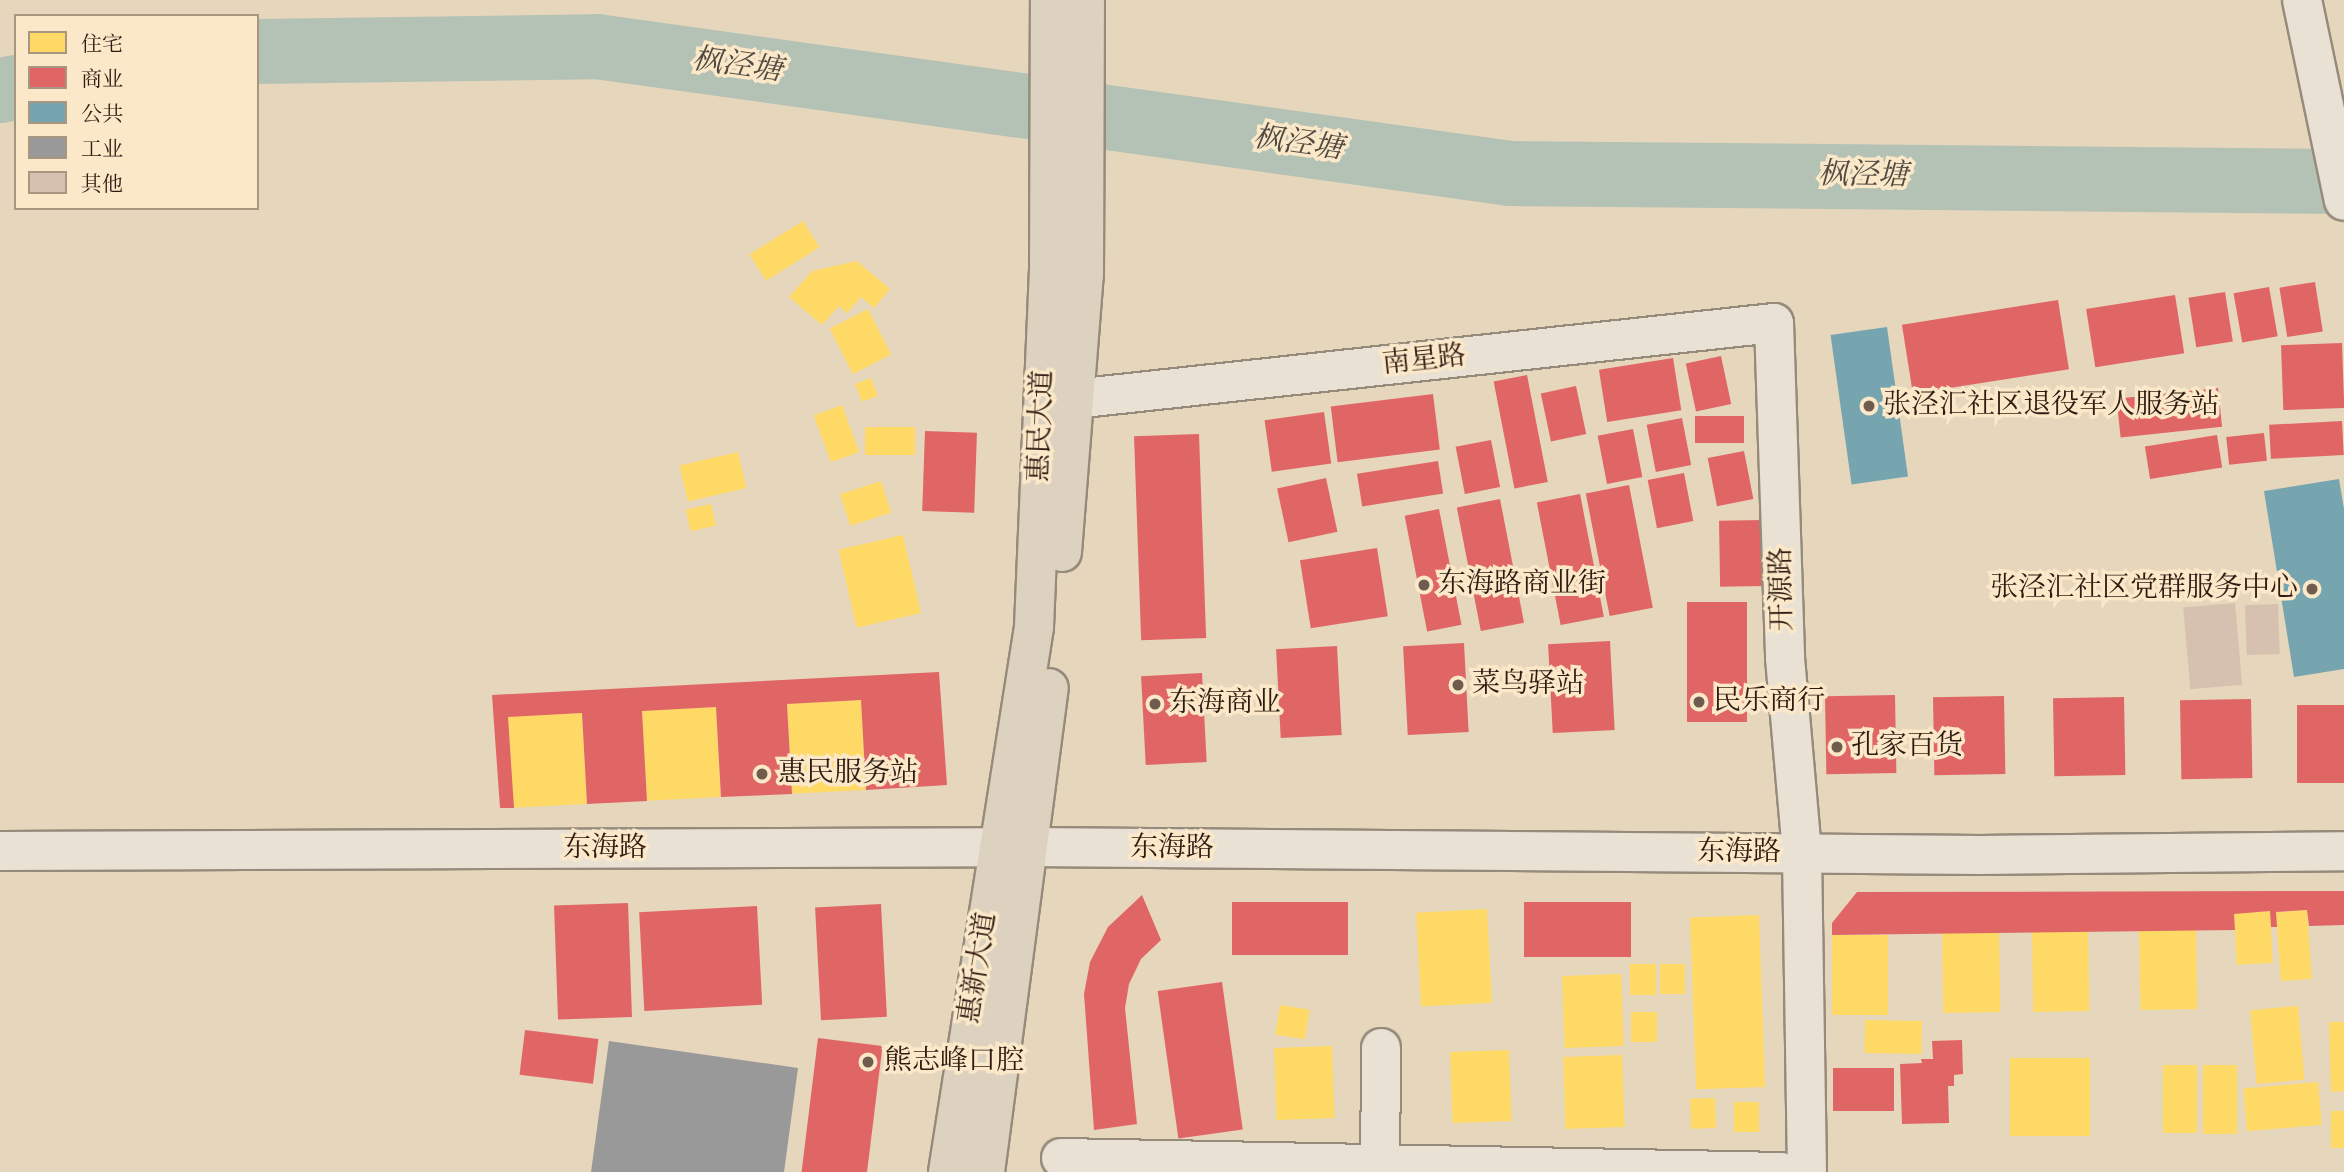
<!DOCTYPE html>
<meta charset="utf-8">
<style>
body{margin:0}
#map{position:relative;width:2344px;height:1172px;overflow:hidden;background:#e6d6bc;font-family:"IM FELL English","Noto Serif SC",serif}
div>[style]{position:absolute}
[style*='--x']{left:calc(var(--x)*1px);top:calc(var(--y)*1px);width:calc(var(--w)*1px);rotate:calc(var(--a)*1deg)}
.homes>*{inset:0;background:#ffd966;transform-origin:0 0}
.shops>*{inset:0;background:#e06666;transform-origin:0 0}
.public>*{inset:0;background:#76a5af;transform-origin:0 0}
.industry>*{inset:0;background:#999}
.river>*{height:65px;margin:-32.5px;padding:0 32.5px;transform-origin:32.5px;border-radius:32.5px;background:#b4c2b5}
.building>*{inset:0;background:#d6c1b0;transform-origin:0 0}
.roads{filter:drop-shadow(2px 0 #968b7b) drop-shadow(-2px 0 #968b7b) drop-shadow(0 2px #968b7b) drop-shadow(0 -2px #968b7b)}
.minor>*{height:38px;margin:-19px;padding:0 19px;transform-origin:19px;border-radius:19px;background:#e9e1d4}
.major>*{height:38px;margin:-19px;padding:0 19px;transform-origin:19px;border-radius:19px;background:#ddd2bf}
.dots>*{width:19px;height:19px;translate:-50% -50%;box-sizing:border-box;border:4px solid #fae8c8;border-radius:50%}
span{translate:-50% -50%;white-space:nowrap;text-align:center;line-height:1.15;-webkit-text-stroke:7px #fae8c8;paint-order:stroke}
.street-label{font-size:28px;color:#301b13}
.poi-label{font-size:28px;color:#301b13}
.left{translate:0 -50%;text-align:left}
.right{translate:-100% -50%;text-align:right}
.water-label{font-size:30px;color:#514a43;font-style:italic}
.legend{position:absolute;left:14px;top:14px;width:245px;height:196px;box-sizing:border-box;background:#fae8c8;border:2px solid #a99680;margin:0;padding:9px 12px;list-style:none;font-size:21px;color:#301b13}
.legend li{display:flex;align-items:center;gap:14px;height:35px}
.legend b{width:35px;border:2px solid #a99680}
</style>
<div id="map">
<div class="homes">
<i style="left:803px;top:221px;width:31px;height:63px;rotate:58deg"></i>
<i style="clip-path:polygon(857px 261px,890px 289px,874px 308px,861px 297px,847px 313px,839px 306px,822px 325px,789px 297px,812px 271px)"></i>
<i style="left:868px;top:309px;width:51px;height:43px;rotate:63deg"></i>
<i style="left:871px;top:378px;width:19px;height:17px;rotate:69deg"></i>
<i style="left:842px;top:405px;width:50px;height:30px;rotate:70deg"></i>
<i style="left:865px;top:427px;width:50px;height:28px"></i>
<i style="left:738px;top:452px;width:37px;height:60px;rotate:77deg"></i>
<i style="left:881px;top:481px;width:33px;height:43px;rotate:72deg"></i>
<i style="left:711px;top:504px;width:22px;height:26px;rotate:77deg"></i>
<i style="left:903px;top:535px;width:80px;height:66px;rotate:77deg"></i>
<i style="left:861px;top:700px;width:90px;height:74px;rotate:87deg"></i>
<i style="left:716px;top:707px;width:90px;height:74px;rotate:87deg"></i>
<i style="left:582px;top:713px;width:91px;height:74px;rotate:87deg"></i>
<i style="left:1487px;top:909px;width:94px;height:71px;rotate:87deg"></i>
<i style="left:2307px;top:910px;width:69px;height:31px;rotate:86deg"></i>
<i style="left:2270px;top:911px;width:52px;height:36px;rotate:87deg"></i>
<i style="left:1759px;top:915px;width:172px;height:69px;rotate:88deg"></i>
<i style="left:2196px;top:929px;width:80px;height:57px;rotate:89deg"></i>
<i style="left:2088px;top:931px;width:80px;height:56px;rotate:89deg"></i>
<i style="left:1999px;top:932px;width:80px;height:57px;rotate:89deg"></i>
<i style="left:1832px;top:935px;width:56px;height:80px"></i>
<i style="left:1630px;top:964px;width:26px;height:31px"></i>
<i style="left:1660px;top:964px;width:25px;height:30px"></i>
<i style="left:1621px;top:974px;width:72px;height:59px;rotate:88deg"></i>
<i style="left:1280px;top:1005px;width:30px;height:30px;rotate:9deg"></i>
<i style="left:2298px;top:1006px;width:74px;height:48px;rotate:85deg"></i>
<i style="left:1631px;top:1012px;width:26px;height:30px"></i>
<i style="left:1865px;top:1020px;width:57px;height:33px;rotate:1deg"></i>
<i style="clip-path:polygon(2329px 1022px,2344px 1022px,2344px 1091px,2331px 1092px)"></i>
<i style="left:1332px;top:1046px;width:72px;height:58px;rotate:88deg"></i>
<i style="left:1509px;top:1050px;width:71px;height:59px;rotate:88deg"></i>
<i style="left:1622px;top:1055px;width:72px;height:59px;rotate:88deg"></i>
<i style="left:2010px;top:1058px;width:80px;height:78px"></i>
<i style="left:2163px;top:1065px;width:34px;height:68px"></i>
<i style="left:2203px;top:1065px;width:34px;height:69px"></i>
<i style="left:2318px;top:1082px;width:43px;height:75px;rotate:85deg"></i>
<i style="left:1715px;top:1098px;width:30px;height:25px;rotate:88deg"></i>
<i style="left:1734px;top:1102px;width:25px;height:30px"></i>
<i style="left:2331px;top:1111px;width:13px;height:37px"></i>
</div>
<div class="shops">
<i style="left:2315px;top:282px;width:50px;height:36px;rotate:81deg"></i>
<i style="left:2269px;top:287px;width:50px;height:36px;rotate:80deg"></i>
<i style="left:2225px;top:292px;width:50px;height:37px;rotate:81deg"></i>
<i style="left:2175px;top:295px;width:59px;height:90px;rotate:81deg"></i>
<i style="left:2058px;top:300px;width:70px;height:158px;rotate:81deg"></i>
<i style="left:2342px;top:343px;width:65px;height:61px;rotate:88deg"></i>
<i style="left:1721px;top:356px;width:49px;height:36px;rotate:78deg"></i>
<i style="left:1673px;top:358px;width:53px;height:75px;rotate:81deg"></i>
<i style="left:1527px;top:375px;width:109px;height:34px;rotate:79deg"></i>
<i style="left:1576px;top:386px;width:49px;height:36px;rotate:78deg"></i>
<i style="left:2218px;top:388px;width:39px;height:102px;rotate:84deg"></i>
<i style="left:1433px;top:394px;width:56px;height:103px;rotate:83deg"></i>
<i style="left:1324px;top:412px;width:52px;height:60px;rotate:82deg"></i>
<i style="left:1744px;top:416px;width:27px;height:49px;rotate:90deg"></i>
<i style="left:1682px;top:418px;width:48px;height:36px;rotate:79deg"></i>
<i style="left:2342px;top:421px;width:34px;height:73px;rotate:87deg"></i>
<i style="left:1633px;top:429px;width:49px;height:36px;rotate:79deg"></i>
<i style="left:925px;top:431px;width:52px;height:80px;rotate:2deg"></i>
<i style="left:2264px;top:433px;width:28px;height:38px;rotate:84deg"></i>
<i style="left:1199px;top:434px;width:204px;height:65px;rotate:88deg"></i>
<i style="left:2217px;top:435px;width:33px;height:73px;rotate:81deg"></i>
<i style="left:1491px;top:440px;width:48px;height:36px;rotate:79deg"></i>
<i style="left:1744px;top:451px;width:49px;height:37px;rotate:79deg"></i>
<i style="left:1438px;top:461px;width:33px;height:82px;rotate:81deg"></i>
<i style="left:1684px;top:473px;width:49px;height:37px;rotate:79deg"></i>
<i style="left:1326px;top:478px;width:55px;height:50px;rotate:78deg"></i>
<i style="left:1629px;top:485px;width:125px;height:44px;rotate:79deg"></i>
<i style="left:1580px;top:494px;width:125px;height:44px;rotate:79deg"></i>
<i style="left:1500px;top:499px;width:126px;height:44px;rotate:79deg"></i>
<i style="left:1439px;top:509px;width:118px;height:35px;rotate:79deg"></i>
<i style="left:1763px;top:520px;width:66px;height:44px;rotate:89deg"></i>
<i style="left:1377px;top:548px;width:69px;height:78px;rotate:81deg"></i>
<i style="left:1687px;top:602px;width:60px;height:120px"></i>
<i style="left:1610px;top:641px;width:89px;height:62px;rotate:87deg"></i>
<i style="left:1464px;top:643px;width:89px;height:61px;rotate:87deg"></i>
<i style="left:1337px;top:646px;width:89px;height:61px;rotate:87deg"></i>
<i style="clip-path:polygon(939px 672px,947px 785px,866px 790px,861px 700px,787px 704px,792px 794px,721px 797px,716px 707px,642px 711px,647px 801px,587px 804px,582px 713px,508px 717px,514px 808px,500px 808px,492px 695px)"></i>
<i style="left:1202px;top:673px;width:89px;height:61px;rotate:87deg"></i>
<i style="left:1895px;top:695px;width:78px;height:70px;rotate:89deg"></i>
<i style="left:2004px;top:696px;width:78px;height:71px;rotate:89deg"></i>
<i style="left:2124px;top:697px;width:78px;height:71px;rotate:89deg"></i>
<i style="left:2251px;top:699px;width:79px;height:71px;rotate:89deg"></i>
<i style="left:2344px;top:705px;width:78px;height:47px;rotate:90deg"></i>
<i style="clip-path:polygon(2344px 891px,2344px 925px,2309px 926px,2307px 910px,2276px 912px,2277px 927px,2271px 927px,2270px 911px,2234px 914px,2235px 930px,1832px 935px,1832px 923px,1857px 892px)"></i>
<i style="clip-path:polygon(1142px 895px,1161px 940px,1141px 959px,1129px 984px,1125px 1008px,1137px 1124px,1094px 1130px,1084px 994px,1090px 962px,1108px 927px)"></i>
<i style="left:1232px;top:902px;width:116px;height:53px"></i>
<i style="left:1524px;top:902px;width:107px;height:55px"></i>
<i style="left:628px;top:903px;width:114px;height:74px;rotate:88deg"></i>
<i style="left:881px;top:904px;width:113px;height:66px;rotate:87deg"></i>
<i style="left:757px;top:906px;width:99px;height:118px;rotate:87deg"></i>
<i style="left:1222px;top:982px;width:149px;height:65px;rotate:82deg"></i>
<i style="left:525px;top:1030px;width:74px;height:45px;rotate:7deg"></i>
<i style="left:818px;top:1038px;width:65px;height:135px;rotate:7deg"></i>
<i style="clip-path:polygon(1962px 1040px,1963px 1074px,1954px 1075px,1954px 1086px,1948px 1086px,1949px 1123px,1902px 1124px,1900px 1064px,1922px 1063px,1921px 1059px,1933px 1059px,1932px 1041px)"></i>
<i style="left:1833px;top:1068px;width:61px;height:43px"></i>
</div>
<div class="public">
<i style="left:1887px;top:327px;width:151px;height:57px;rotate:82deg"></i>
<i style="clip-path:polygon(2339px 479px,2344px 509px,2344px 669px,2294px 677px,2264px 491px)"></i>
</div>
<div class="industry">
<i style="clip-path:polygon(609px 1041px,798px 1068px,784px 1172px,591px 1172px)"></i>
</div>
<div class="river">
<i style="--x:257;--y:51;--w:339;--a:-0.8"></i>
<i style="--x:596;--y:46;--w:923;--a:7.91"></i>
<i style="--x:1510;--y:173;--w:834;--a:0.55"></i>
<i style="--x:0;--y:90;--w:16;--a:-11"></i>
</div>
<div class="building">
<i style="left:2235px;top:603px;width:82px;height:52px;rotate:85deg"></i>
<i style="left:2278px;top:604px;width:50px;height:33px;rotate:88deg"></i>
</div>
<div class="roads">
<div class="minor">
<i style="--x:2302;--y:0;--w:205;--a:78.2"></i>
<i style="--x:1074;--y:399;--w:704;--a:-6.2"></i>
<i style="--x:1774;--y:323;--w:335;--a:88.1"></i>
<i style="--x:1785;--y:658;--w:197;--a:85"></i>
<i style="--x:1802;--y:854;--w:318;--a:89.1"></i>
<i style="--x:0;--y:851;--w:1029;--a:-0.22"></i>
<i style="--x:1029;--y:847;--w:951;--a:0.48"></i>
<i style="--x:1980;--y:855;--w:364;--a:-0.6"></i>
<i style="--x:1061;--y:1158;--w:720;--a:1.11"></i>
<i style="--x:1380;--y:1172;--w:124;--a:-89.5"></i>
</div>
<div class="major">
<i style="--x:1062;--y:552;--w:278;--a:-85.5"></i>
<i style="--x:1084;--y:275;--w:275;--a:-89.8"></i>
<i style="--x:948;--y:1172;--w:552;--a:-81.03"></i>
<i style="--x:1034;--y:627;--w:355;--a:-87.6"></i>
<i style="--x:1049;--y:272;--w:272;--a:-89.8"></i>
<i style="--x:985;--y:1172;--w:488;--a:-82.5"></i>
</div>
</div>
<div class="dots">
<i style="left:1869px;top:406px;background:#705c4e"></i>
<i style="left:1424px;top:585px;background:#705c4e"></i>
<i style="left:2312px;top:589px;background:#705c4e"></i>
<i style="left:1458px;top:685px;background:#705c4e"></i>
<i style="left:1699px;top:702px;background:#705c4e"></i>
<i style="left:1155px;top:704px;background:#705c4e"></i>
<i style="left:1837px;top:747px;background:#705c4e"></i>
<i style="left:762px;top:774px;background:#705c4e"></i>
<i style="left:868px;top:1062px;background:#705c4e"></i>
</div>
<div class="street-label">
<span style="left:1424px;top:361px;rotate:-6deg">南星路</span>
<span style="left:1042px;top:426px;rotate:-88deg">惠民大道</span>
<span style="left:1783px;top:589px;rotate:-91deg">开源路</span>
<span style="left:605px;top:849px">东海路</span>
<span style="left:1172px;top:849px">东海路</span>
<span style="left:1739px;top:853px">东海路</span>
<span style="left:979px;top:968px;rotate:-81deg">惠新大道</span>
</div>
<div class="poi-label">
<span class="left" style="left:1883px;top:406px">张泾汇社区退役军人服务站</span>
<span class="left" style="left:1438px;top:585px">东海路商业街</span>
<span class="right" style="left:2298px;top:589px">张泾汇社区党群服务中心</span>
<span class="left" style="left:1472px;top:685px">菜鸟驿站</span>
<span class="left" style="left:1713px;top:702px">民乐商行</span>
<span class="left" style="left:1169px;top:704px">东海商业</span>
<span class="left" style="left:1851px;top:747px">孔家百货</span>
<span class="left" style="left:778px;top:774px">惠民服务站</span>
<span class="left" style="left:884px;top:1062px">熊志峰口腔</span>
</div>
<div class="water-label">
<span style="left:737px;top:66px;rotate:8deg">枫泾塘</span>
<span style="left:1298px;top:144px;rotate:8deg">枫泾塘</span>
<span style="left:1863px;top:176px;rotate:1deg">枫泾塘</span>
</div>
<ul class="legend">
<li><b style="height:19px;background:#ffd966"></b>住宅</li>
<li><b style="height:19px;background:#e06666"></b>商业</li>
<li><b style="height:19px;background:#76a5af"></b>公共</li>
<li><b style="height:19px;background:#999"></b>工业</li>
<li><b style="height:19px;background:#d6c1b0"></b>其他</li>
</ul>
</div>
